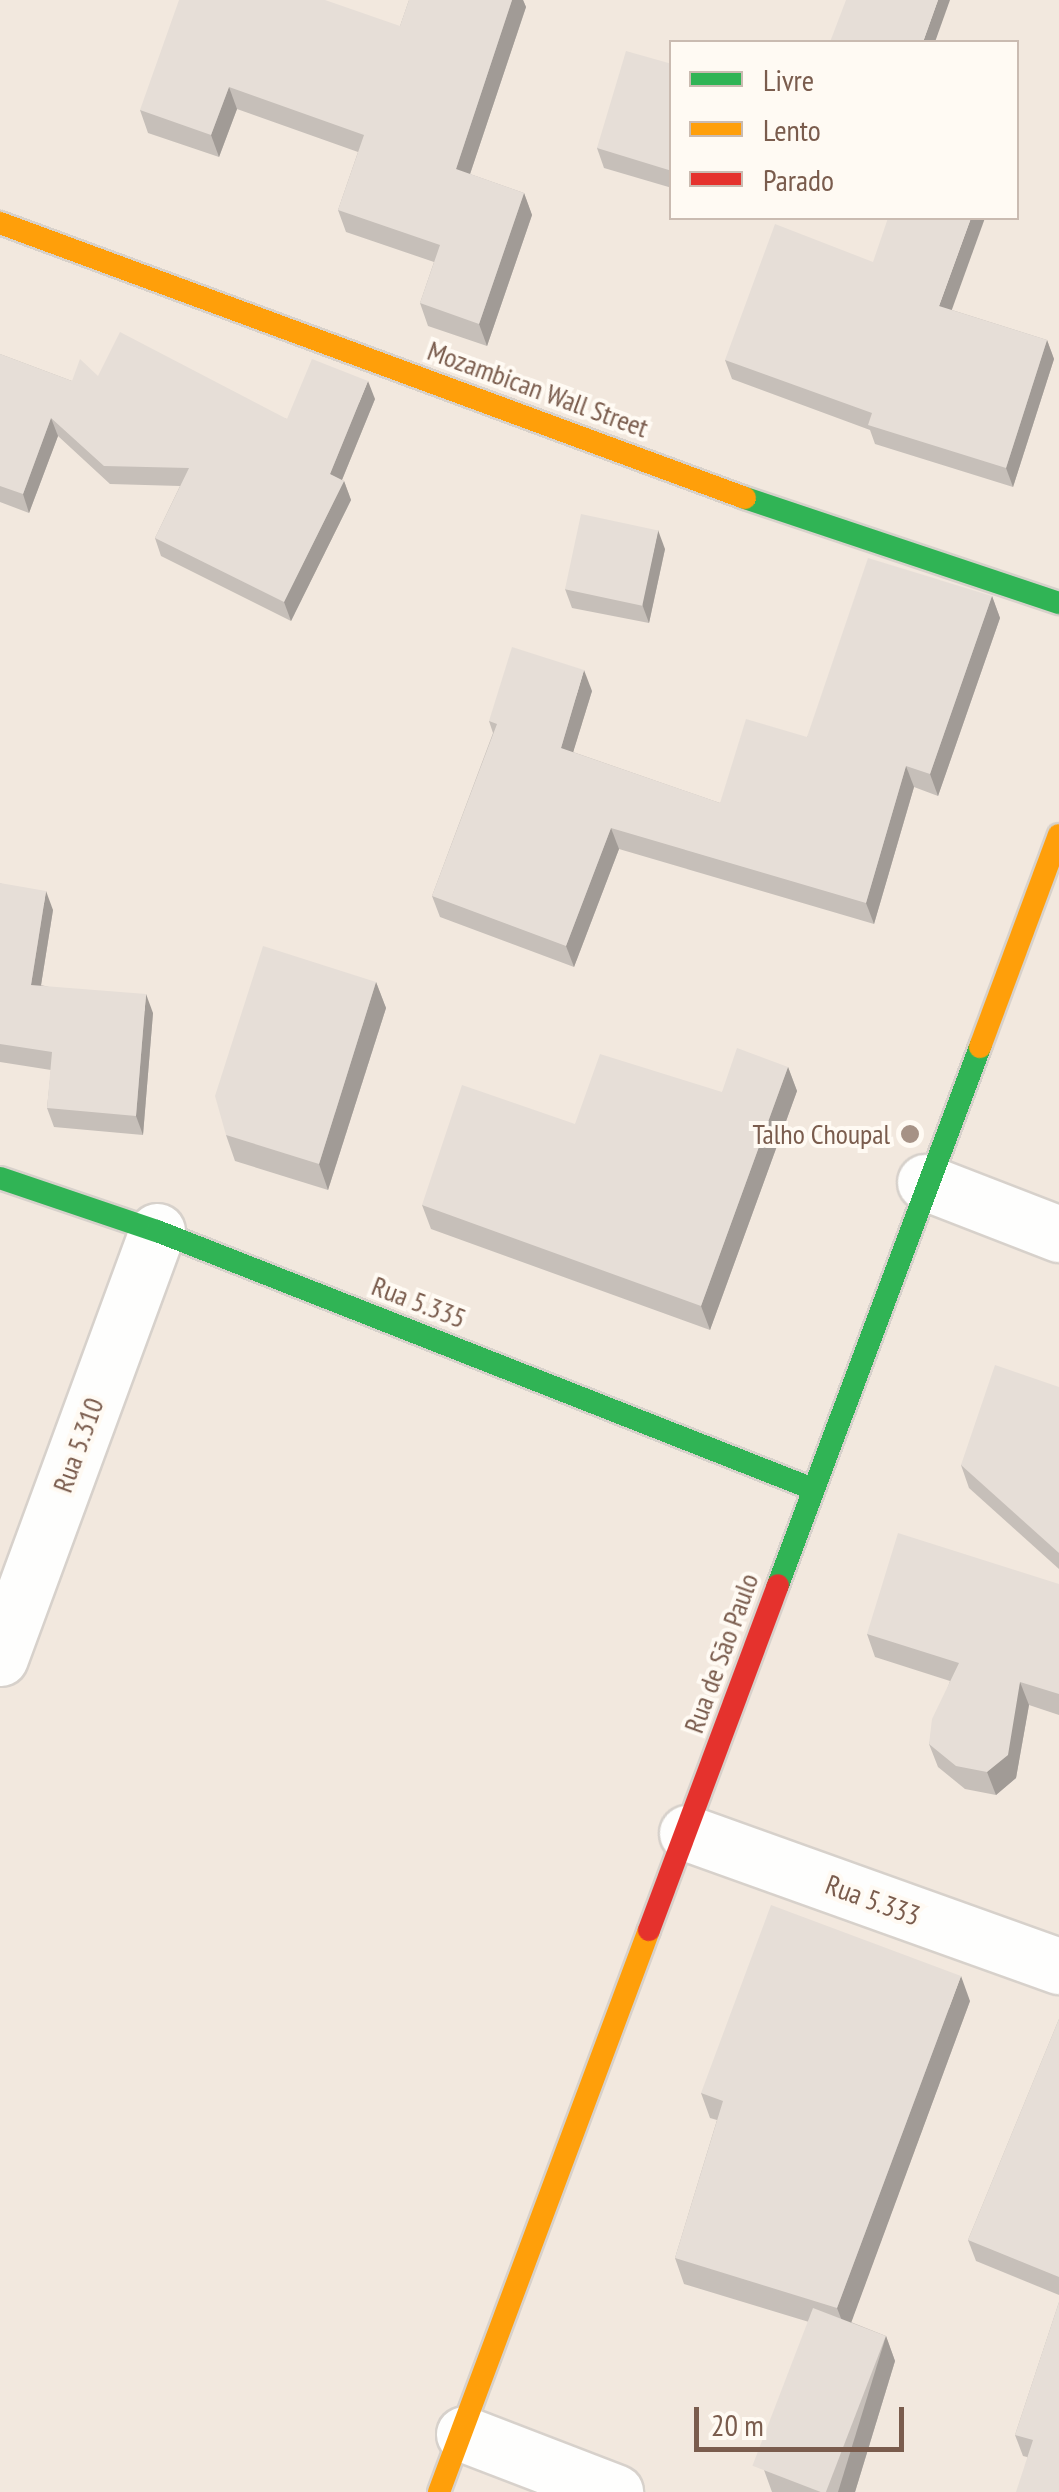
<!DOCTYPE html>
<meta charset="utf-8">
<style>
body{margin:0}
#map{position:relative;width:1059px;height:2492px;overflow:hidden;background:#f9f5f0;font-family:"PT Sans Narrow",sans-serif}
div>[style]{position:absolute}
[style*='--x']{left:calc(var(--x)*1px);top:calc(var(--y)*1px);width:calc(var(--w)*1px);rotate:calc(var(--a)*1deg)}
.residential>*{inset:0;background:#f2e8de}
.roads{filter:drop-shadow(2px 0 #d7d1cb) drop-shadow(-2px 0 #d7d1cb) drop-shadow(0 2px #d7d1cb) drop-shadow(0 -2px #d7d1cb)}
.street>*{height:55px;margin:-27.5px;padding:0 27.5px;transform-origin:27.5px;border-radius:27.5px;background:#fefefd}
.fast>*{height:22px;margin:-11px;padding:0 11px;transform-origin:11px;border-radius:11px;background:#30b455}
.slow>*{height:22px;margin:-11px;padding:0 11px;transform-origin:11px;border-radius:11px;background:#ff9f0a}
.jam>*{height:22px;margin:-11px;padding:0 11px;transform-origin:11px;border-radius:11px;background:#e5322d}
.wall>*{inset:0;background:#c6bfb9}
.shaded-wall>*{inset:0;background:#a19b96}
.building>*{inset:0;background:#e6ded7;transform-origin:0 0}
.dots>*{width:28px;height:28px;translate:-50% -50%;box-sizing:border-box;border:5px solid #fffaf3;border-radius:50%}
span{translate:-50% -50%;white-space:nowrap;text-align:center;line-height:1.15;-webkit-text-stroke:8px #fffaf3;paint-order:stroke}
.street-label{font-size:28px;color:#7a5c4d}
.poi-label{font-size:28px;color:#7a5c4d}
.right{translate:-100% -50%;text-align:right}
.legend{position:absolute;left:669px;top:40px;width:350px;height:180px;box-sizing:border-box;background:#fffaf3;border:2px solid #cabbb1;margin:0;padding:12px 18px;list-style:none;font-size:30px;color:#7a5c4d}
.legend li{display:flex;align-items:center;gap:20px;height:50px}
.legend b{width:50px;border:2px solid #cabbb1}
.scale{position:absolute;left:694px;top:2407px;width:210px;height:45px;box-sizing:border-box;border:5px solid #7a5c4d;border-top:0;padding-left:12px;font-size:30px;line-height:35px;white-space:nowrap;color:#7a5c4d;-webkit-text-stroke:8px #fffaf3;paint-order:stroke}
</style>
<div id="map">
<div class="residential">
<i style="clip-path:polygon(evenodd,0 0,1059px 0,1059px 2492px,0 2492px,0 0,672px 42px,1016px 42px,1016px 218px,672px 218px,672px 42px)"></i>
</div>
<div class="roads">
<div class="street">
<i style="--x:925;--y:1182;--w:144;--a:21.2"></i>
<i style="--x:0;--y:1658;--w:455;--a:-69.8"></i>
<i style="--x:687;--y:1833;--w:395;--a:19.7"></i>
<i style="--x:464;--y:2434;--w:162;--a:21"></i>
</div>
<div class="fast">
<i style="--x:745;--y:498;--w:331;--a:18.5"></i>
<i style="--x:0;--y:1178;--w:166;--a:18.7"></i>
<i style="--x:157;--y:1231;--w:705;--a:21.47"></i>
<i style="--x:778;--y:1585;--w:575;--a:-69.42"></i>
</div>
<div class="slow">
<i style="--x:0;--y:223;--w:794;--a:20.26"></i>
<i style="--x:980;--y:1047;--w:226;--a:-69.6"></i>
<i style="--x:439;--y:2492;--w:600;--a:-69.51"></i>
</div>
<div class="jam">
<i style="--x:649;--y:1930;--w:368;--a:-69.5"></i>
</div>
</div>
<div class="wall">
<i style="clip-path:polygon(409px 0,523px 0,526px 7px,470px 174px,524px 193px,532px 215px,487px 346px,428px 326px,420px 303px,434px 262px,346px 232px,338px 210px,358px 152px,237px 109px,219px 157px,148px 133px,140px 110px,400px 26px)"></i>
<i style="clip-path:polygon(672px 64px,672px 188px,604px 168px,597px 148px)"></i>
<i style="clip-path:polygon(952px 310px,1047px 340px,1054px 359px,1013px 487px,875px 444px,870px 430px,732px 379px,725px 360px)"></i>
<i style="clip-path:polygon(0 354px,72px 381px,98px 376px,287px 419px,375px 399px,342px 480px,344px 481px,351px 500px,291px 621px,161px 556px,155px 538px,180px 486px,110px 484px,58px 436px,29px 513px,0 502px)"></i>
<i style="clip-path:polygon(665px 549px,649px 623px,572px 608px,565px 589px)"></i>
<i style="clip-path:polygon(992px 596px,1000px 618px,938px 796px,914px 787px,874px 924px,619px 849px,574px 967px,440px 917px,432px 896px,493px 733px,489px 721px,592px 691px,573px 752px,720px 803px)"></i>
<i style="clip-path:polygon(0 883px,53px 910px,41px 985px,153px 1013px,143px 1135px,54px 1127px,47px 1108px,51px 1070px,0 1062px)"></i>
<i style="clip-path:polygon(376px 982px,386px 1008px,328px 1190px,235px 1161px,226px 1135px)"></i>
<i style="clip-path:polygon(788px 1067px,797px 1091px,710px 1330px,431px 1229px,422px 1205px,575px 1124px,722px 1092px)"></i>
<i style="clip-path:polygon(1059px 1387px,1059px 1569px,969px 1488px,961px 1465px)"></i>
<i style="clip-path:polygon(1059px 1584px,1059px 1715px,1029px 1705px,1016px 1778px,996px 1795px,965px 1789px,938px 1767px,929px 1744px,950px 1681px,875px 1657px,867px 1634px)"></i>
<i style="clip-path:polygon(970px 2001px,851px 2322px,886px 2336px,895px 2361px,855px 2492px,772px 2492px,764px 2470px,809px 2322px,684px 2284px,675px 2258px,717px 2120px,710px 2118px,701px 2093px)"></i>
<i style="clip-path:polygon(1059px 2019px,1059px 2295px,976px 2261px,968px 2240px)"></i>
<i style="clip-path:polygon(1059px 2302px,1059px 2492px,1027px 2457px,1023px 2456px,1015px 2435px)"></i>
</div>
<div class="shaded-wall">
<i style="clip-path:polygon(512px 0,523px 0,526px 7px,464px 192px,456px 169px)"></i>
<i style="clip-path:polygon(938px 0,950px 0,935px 42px,923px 42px)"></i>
<i style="clip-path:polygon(229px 87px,237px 109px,219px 157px,211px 135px)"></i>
<i style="clip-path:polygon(524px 193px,532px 215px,487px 346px,479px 324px)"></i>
<i style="clip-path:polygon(971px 218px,985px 218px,946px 326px,939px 306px)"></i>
<i style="clip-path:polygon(1047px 340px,1054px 359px,1013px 487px,1006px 468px)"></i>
<i style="clip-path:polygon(368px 381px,375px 399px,337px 492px,330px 474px)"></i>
<i style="clip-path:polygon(51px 418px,58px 436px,29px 513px,23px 494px)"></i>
<i style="clip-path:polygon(344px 481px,351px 500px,291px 621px,284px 602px)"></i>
<i style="clip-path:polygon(658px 530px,665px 549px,649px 623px,642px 604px)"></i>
<i style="clip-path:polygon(992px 596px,1000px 618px,938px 796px,930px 774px)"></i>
<i style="clip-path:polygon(584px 670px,592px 691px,568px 769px,561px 748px)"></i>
<i style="clip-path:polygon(906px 766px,914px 787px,874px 924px,866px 903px)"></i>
<i style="clip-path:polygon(611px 828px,619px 849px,574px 967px,566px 946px)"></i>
<i style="clip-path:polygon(46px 891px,53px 910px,38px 1004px,31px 985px)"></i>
<i style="clip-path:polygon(376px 982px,386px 1008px,328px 1190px,319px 1164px)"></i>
<i style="clip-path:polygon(146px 994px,153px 1013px,143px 1135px,136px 1116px)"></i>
<i style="clip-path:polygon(788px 1067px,797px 1091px,710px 1330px,701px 1306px)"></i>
<i style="clip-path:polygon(1020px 1682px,1029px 1705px,1016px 1778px,996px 1795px,987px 1772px)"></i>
<i style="clip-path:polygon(961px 1976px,970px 2001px,847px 2334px,837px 2308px)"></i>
<i style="clip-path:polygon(886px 2336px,895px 2361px,855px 2492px,838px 2492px)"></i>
</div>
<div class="building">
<i style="clip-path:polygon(179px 0,325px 0,400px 26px,409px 0,512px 0,456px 169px,524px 193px,479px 324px,420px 303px,440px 245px,338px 210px,364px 135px,229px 87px,211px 135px,140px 110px)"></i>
<i style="clip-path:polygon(846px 0,938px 0,923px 42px,830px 42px)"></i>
<i style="clip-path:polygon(626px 51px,672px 64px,672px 171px,597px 148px)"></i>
<i style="clip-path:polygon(888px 218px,971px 218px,939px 306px,1047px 340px,1006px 468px,868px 425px,872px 413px,725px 360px,775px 224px,873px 262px)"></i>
<i style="clip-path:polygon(120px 332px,287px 419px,312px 359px,368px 381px,330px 474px,344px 481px,284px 602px,155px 538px,189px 468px,104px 466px,51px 418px,23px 494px,0 486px,0 354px,72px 381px,80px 359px,98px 376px)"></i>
<i style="left:581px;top:514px;width:79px;height:77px;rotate:12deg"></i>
<i style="clip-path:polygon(868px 558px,992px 596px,930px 774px,906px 766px,866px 903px,611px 828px,566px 946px,432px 896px,497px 724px,489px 721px,512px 647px,584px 670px,561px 748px,720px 803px,746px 719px,807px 737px)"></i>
<i style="clip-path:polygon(0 883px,46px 891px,31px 985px,146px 994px,136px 1116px,47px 1108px,52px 1052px,0 1044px)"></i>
<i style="clip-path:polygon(263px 946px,376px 982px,319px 1164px,226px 1135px,215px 1096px)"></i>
<i style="clip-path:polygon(737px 1048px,788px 1067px,701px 1306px,422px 1205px,462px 1085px,575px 1124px,600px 1054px,722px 1092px)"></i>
<i style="clip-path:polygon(995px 1365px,1059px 1387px,1059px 1553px,961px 1465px)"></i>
<i style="clip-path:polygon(898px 1533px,1059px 1584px,1059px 1694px,1020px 1682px,1008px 1755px,987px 1772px,956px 1766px,929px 1744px,932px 1719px,959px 1663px,867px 1634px)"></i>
<i style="clip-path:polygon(771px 1905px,961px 1976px,837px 2308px,675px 2258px,723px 2101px,701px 2093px)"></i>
<i style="clip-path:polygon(1059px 2019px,1059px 2277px,968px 2240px)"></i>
<i style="clip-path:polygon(1059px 2302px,1059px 2492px,1016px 2492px,1033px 2440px,1015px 2435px)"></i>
<i style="left:813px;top:2308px;width:78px;height:169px;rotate:21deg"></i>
</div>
<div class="dots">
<i style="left:910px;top:1134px;background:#a69286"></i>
</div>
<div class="street-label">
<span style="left:538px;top:389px;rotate:20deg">Mozambican Wall Street</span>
<span style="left:419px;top:1302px;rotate:21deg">Rua 5.335</span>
<span style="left:78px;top:1445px;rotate:-70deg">Rua 5.310</span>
<span style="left:721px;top:1653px;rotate:-70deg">Rua de São Paulo</span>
<span style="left:873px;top:1900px;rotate:20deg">Rua 5.333</span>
</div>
<div class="poi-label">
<span class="right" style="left:890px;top:1134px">Talho Choupal</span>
</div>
<ul class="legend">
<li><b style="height:12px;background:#30b455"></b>Livre</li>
<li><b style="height:12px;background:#ff9f0a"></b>Lento</li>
<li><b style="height:12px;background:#e5322d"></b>Parado</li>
</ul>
<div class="scale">20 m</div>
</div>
